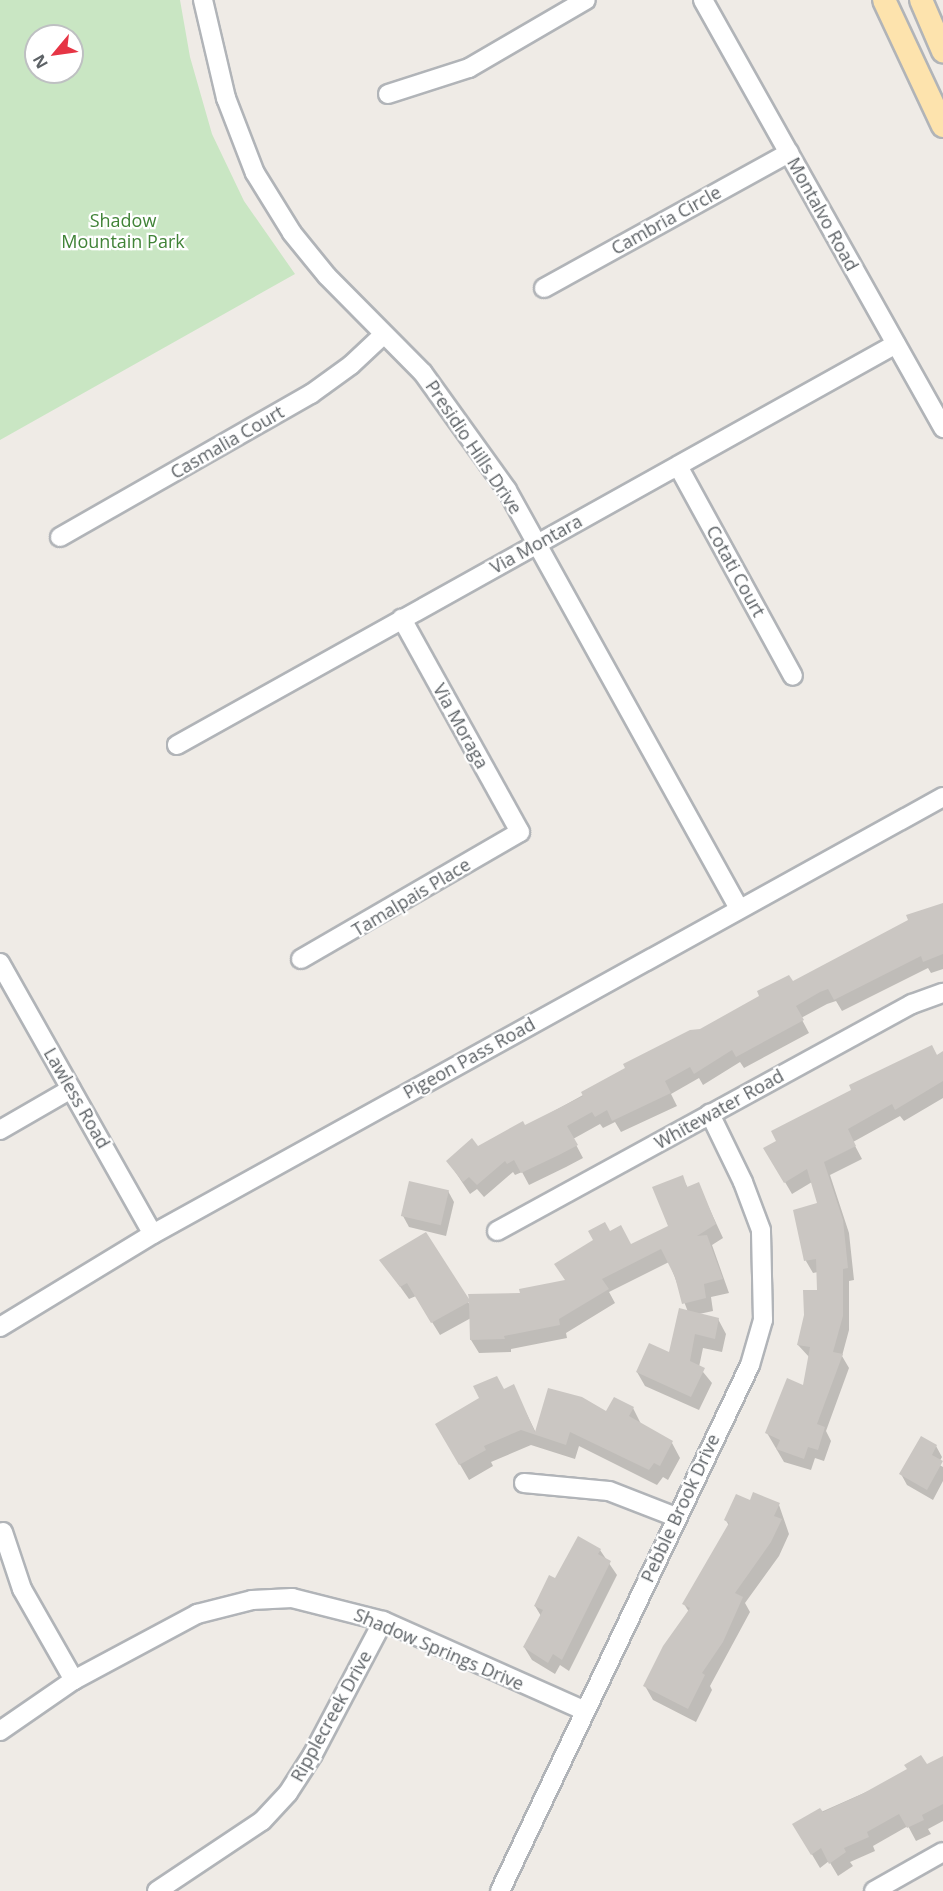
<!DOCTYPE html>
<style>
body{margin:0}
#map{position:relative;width:943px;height:1891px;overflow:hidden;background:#efebe6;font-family:"Open Sans",sans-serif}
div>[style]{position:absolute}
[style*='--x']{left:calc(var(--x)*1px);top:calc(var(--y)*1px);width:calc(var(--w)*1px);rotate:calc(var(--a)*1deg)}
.green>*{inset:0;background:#c9e6c3}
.shadow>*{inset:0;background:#0003}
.building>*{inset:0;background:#cac6c2;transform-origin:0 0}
.roads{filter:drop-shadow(2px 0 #b1b4b8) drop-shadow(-2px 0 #b1b4b8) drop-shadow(0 2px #b1b4b8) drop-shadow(0 -2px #b1b4b8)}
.minor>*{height:18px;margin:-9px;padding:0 9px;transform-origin:9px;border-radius:9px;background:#fff}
.major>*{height:22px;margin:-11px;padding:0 11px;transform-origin:11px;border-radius:11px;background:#fde3ad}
span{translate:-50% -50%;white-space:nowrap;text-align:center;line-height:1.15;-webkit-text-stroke:4.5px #fff;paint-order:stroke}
.street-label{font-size:18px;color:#5d6266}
.park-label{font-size:18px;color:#408337}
.north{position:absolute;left:24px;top:24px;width:60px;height:60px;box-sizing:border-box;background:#fff;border:2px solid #bec0c2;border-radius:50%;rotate:241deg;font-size:16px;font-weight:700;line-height:24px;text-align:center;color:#5d6266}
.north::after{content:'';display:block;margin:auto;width:21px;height:27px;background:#e63545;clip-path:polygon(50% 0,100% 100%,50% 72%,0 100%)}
</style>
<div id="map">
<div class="green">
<i style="clip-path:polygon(evenodd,0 0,180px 0,190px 57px,212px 134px,244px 201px,295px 274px,0 440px,0 0,36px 36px,72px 36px,72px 72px,36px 72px,36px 36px)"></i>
</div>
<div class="shadow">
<i style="clip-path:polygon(943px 910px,943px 969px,931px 973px,928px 968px,842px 1011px,836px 1001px,827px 1004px,801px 1018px,809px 1033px,744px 1068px,740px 1062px,703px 1085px,699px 1078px,671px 1094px,677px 1106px,621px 1132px,615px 1122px,603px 1128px,600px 1124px,573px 1139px,583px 1158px,566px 1167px,529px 1185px,522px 1172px,515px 1175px,513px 1172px,484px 1197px,477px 1189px,470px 1194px,448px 1161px,525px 1127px,701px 1030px)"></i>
<i style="clip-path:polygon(943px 1052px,943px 1098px,904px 1121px,900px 1116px,853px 1142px,862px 1159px,830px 1175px,849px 1233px,854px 1280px,849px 1281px,849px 1330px,842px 1356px,849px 1368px,826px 1431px,831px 1441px,824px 1461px,815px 1458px,811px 1470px,784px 1462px,767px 1433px,804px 1387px,810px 1358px,798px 1345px,805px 1315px,819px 1291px,818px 1272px,813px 1273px,806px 1261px,795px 1211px,819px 1204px,812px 1182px,792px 1194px,765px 1148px)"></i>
<i style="clip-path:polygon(682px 1177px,688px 1188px,698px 1184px,723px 1238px,712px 1245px,729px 1293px,711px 1297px,713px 1311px,699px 1314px,718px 1319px,726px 1334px,722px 1352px,703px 1348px,699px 1367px,712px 1383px,699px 1410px,645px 1386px,637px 1372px,670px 1354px,688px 1312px,669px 1262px,609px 1292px,615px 1303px,566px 1333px,567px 1338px,511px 1349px,511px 1352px,479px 1353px,471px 1340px,471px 1318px,440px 1335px,416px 1296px,409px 1299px,381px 1260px,425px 1234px,470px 1305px,521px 1294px,566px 1281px,610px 1233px,631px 1246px,669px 1227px)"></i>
<i style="clip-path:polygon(448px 1191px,454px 1202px,446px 1236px,409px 1227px,403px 1216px)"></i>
<i style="clip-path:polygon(513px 1386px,536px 1433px,633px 1408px,641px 1424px,672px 1443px,680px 1458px,668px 1480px,663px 1477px,657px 1485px,579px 1446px,575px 1459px,531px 1445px,491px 1462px,493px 1466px,469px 1480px,437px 1425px)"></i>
<i style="clip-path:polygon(922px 1438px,936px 1446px,942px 1457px,938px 1464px,943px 1467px,943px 1481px,933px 1500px,907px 1485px,901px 1474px)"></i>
<i style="clip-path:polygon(751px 1502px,779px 1505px,789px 1534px,779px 1556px,745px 1603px,750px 1612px,710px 1686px,712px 1690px,696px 1722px,653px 1700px,645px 1686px,689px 1612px,684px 1604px,729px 1526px,726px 1520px)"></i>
<i style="clip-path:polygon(600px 1550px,617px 1575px,569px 1671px,560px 1665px,555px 1674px,532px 1660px,524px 1647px,541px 1616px,535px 1606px,556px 1580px)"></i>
<i style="clip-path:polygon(943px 1758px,943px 1821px,928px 1829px,931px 1834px,916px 1841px,908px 1826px,873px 1846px,875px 1851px,850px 1862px,853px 1866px,838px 1876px,829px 1861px,820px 1868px,794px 1824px)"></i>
</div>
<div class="building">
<i style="clip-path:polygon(943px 903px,943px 954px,923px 962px,921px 956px,834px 1000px,828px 989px,820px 992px,796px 1006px,804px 1020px,736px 1057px,732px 1050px,694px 1074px,690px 1067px,665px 1081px,671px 1093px,612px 1121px,607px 1110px,595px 1117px,592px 1112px,567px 1126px,578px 1145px,559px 1155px,521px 1173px,514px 1160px,507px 1164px,505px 1161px,477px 1185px,469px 1177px,463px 1182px,446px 1161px,472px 1138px,478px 1146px,523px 1121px,525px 1125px,583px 1096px,581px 1092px,625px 1068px,623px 1064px,690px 1030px,700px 1029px,759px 996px,757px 991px,789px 975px,793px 981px,908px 920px,906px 915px)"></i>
<i style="clip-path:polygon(932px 1045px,937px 1055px,943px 1051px,943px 1081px,895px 1110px,892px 1104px,848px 1129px,856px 1146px,824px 1162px,843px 1220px,848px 1268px,843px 1269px,843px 1316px,833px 1352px,843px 1354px,817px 1424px,825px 1427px,818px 1450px,808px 1447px,804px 1459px,776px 1449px,780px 1440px,765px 1433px,787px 1378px,803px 1385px,810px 1347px,797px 1345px,804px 1315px,803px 1290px,817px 1290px,816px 1259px,804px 1261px,793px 1210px,817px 1203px,807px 1169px,784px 1183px,763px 1148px,776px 1141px,771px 1131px,851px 1090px,849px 1085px)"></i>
<i style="clip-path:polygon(683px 1175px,687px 1187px,699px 1182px,716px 1224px,697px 1236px,707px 1235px,723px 1279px,704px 1284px,706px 1298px,682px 1304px,675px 1277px,661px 1249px,602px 1279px,609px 1289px,559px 1319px,560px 1325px,504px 1336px,505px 1339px,470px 1340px,469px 1302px,431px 1323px,407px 1283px,400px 1287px,379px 1260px,426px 1232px,469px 1299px,468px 1294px,520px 1293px,519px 1289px,565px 1280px,554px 1264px,593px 1240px,588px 1231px,605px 1222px,610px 1231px,621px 1225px,631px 1244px,668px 1226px,652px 1187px)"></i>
<i style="left:409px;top:1181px;width:41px;height:36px;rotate:13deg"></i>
<i style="clip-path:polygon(679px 1308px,719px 1318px,715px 1339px,695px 1334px,690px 1361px,705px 1368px,691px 1397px,636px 1372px,649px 1343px,669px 1352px)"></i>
<i style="clip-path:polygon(497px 1376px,504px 1389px,514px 1384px,535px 1432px,548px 1388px,582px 1397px,606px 1411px,614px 1397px,634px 1407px,629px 1416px,673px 1441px,660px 1466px,654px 1463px,649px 1470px,570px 1432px,566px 1445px,521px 1430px,484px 1446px,486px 1450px,459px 1465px,435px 1424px,479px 1398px,473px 1386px)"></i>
<i style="clip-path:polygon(921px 1436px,937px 1445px,932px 1455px,943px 1461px,927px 1490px,899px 1474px)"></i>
<i style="clip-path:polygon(753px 1492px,780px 1503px,774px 1516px,782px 1519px,771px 1542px,735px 1593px,743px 1597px,723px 1642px,702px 1673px,705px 1675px,688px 1709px,643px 1686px,663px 1646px,690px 1608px,682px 1604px,729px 1523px,724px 1520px,736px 1494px,750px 1500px)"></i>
<i style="clip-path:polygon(578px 1536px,601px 1549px,598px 1554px,611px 1561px,562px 1660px,553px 1654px,548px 1663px,523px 1647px,543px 1610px,534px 1606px,549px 1575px,555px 1578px)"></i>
<i style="clip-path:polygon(921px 1755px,927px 1764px,943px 1756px,943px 1804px,922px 1815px,924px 1820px,907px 1828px,899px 1814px,867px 1832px,869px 1837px,844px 1848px,846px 1852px,829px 1864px,821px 1848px,811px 1855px,792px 1824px,820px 1808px,823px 1812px,862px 1794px,907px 1769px,904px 1765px)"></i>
</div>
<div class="roads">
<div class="minor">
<i style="--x:203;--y:0;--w:101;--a:76.8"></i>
<i style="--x:226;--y:98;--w:80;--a:68.9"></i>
<i style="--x:255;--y:173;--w:70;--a:58.3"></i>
<i style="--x:292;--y:233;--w:55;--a:50.9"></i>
<i style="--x:327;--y:276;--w:136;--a:45.3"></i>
<i style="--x:423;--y:373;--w:144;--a:54.3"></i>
<i style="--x:507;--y:490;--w:479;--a:61"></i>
<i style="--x:703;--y:0;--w:491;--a:60.7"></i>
<i style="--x:388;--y:94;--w:85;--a:-17.8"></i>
<i style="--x:469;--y:68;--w:135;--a:-30.2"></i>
<i style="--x:544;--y:288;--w:280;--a:-28.9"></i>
<i style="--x:678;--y:466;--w:239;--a:61.3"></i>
<i style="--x:60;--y:537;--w:289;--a:-29.7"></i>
<i style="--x:311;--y:394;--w:49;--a:-35.9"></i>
<i style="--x:351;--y:365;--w:45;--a:-43.2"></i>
<i style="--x:177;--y:745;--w:823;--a:-29.15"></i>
<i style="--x:301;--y:959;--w:253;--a:-30.1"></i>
<i style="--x:520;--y:832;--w:244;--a:-119"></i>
<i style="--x:0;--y:963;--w:311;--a:60.6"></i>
<i style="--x:0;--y:1130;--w:82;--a:-30"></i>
<i style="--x:497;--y:1231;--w:473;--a:-28.7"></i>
<i style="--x:912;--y:1004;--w:33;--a:-20"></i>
<i style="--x:0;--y:1327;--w:179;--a:-31.3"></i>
<i style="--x:153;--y:1234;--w:903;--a:-28.95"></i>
<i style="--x:524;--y:1483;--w:85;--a:5.4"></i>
<i style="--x:609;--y:1491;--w:72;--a:21.2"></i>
<i style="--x:3;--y:1532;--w:60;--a:71.6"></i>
<i style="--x:22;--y:1589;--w:105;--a:60.3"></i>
<i style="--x:0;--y:1731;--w:90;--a:-34.6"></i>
<i style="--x:74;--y:1680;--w:140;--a:-28.2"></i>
<i style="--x:197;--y:1614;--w:57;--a:-14.3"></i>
<i style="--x:252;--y:1600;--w:40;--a:-2.9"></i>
<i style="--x:292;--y:1598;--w:94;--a:14.2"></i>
<i style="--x:383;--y:1621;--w:221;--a:24"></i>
<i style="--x:157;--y:1891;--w:126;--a:-33.7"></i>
<i style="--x:262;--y:1821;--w:38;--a:-47"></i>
<i style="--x:288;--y:1793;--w:46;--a:-57.3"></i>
<i style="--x:313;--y:1754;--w:150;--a:-62.2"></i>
<i style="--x:500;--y:1891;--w:582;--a:-64.58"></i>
<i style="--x:750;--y:1365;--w:47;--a:-73.9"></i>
<i style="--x:763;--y:1320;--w:90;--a:-91.3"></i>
<i style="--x:761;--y:1230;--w:51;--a:-110.6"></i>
<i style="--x:743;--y:1182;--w:76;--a:-115.9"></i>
<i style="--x:874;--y:1891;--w:79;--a:-29.5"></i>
</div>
<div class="major">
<i style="--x:884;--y:0;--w:139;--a:64.9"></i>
<i style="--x:921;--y:0;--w:56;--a:66.7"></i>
</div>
</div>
<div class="street-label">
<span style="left:823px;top:214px;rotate:61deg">Montalvo Road</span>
<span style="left:666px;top:220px;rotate:-29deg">Cambria Circle</span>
<span style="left:227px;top:442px;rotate:-30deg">Casmalia Court</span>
<span style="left:474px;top:447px;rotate:56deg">Presidio Hills Drive</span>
<span style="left:536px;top:544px;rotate:-29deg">Via Montara</span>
<span style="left:736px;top:571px;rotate:61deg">Cotati Court</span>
<span style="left:461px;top:726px;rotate:61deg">Via Moraga</span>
<span style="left:411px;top:897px;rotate:-31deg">Tamalpais Place</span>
<span style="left:469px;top:1058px;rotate:-29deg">Pigeon Pass Road</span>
<span style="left:77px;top:1098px;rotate:60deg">Lawless Road</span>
<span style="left:719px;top:1109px;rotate:-29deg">Whitewater Road</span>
<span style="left:680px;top:1508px;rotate:-65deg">Pebble Brook Drive</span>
<span style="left:439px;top:1649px;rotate:23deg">Shadow Springs Drive</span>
<span style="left:331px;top:1716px;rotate:-61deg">Ripplecreek Drive</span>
</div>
<div class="park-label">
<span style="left:123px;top:231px">Shadow<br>Mountain Park</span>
</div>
<div class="north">N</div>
</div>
